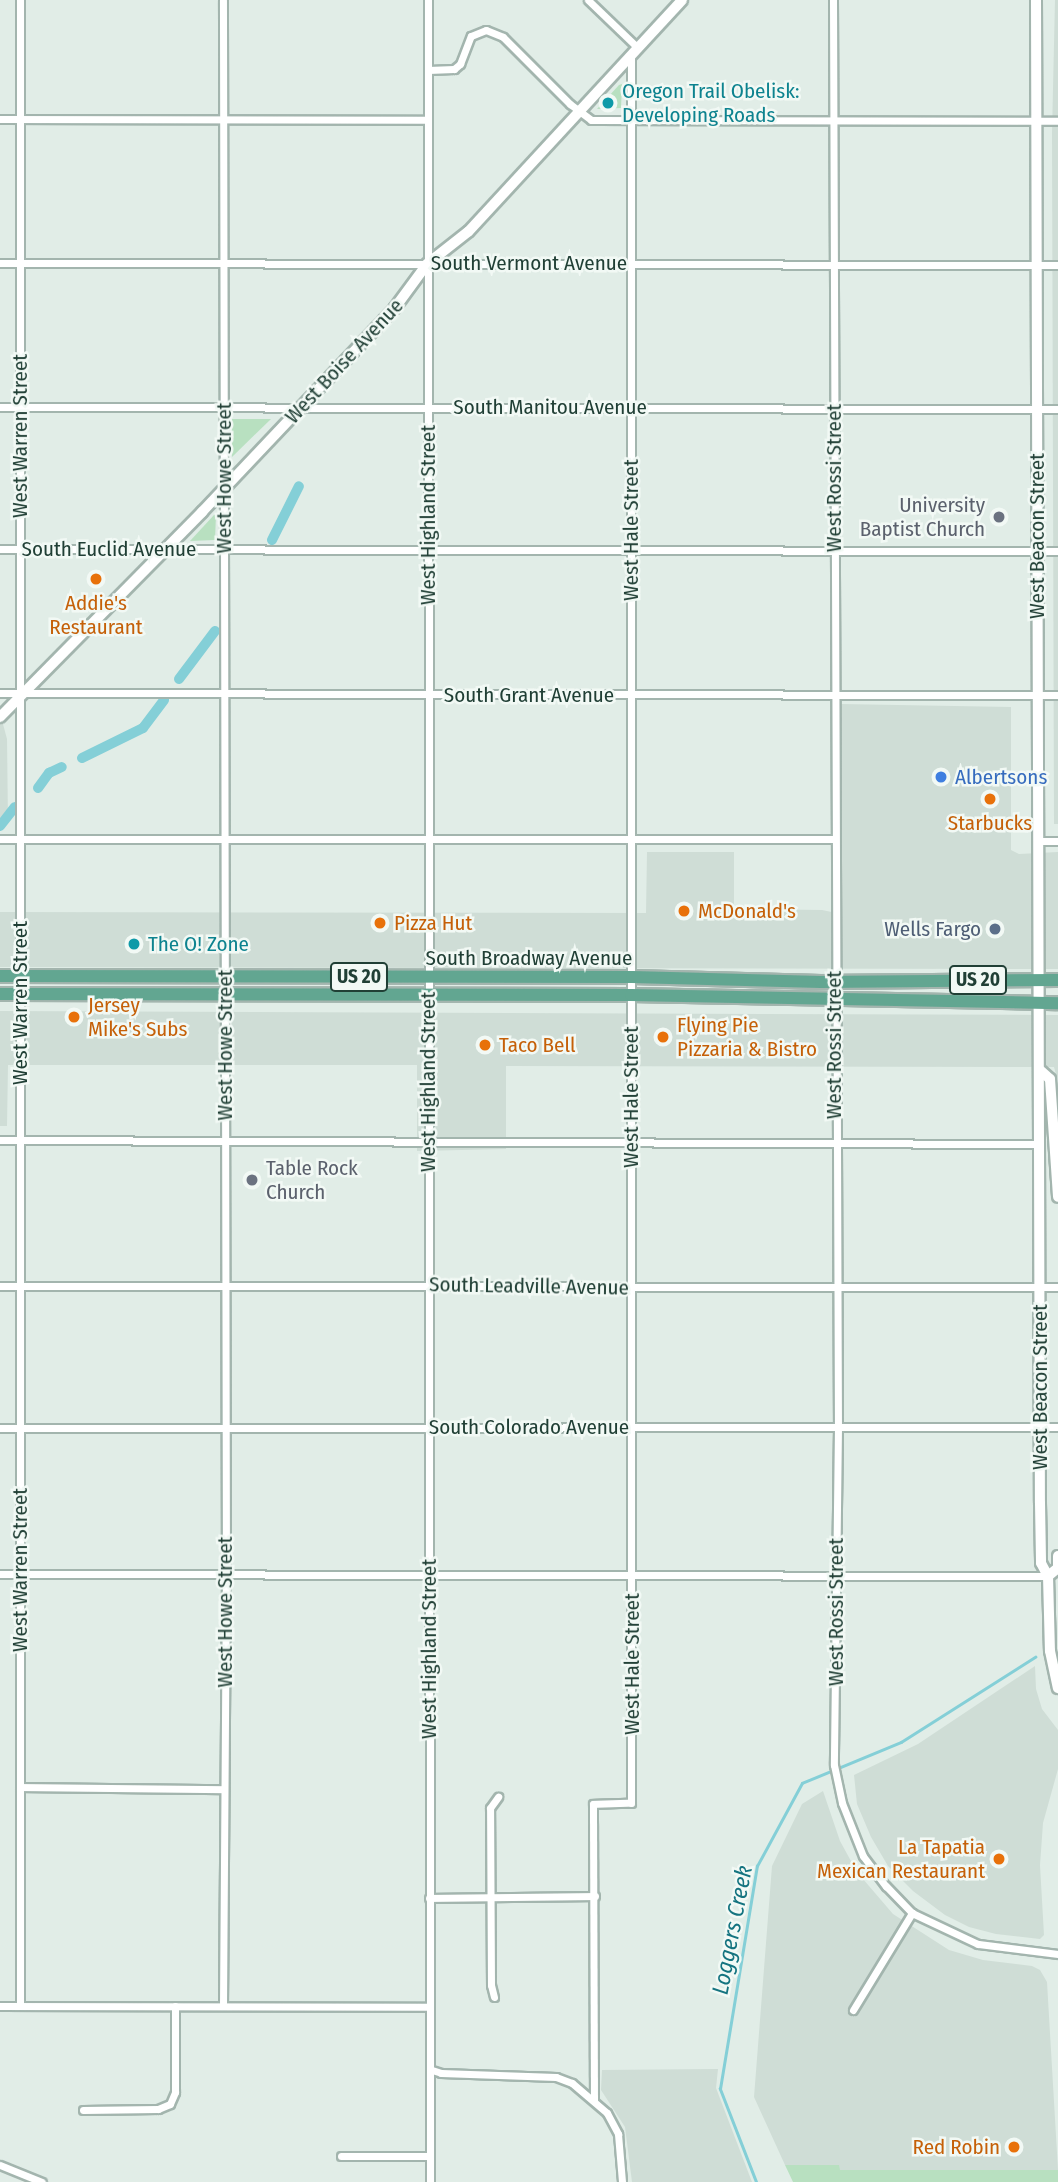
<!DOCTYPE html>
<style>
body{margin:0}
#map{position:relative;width:1058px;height:2182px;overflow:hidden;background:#e1ede7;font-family:"Fira Sans Condensed",sans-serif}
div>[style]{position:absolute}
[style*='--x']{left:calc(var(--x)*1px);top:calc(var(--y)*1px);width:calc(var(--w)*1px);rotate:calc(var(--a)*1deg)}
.built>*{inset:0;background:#cfddd6}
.green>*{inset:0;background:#b8e0c0}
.stream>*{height:2.5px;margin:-1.25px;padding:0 1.25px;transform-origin:1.25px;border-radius:1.25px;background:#84cfd7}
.canal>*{height:10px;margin:-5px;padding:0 5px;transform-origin:5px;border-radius:5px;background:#84cfd7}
.roads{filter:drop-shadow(2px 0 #a3b5ae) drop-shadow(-2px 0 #a3b5ae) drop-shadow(0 2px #a3b5ae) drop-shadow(0 -2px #a3b5ae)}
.street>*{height:7px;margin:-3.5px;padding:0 3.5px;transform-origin:3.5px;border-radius:3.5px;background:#fff}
.secondary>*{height:10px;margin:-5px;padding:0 5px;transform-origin:5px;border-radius:5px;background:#fff}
.primary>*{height:12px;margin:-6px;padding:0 6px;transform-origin:6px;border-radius:6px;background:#62a691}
.dots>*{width:19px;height:19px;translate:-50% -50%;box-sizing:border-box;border:4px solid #f2f9f5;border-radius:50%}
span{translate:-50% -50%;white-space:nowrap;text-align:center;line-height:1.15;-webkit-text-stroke:5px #f2f9f5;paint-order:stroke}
.shield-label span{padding:2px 5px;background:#f2f9f5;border:2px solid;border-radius:5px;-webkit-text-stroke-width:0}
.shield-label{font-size:19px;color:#203f35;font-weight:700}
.culture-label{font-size:21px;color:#0d838f}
.left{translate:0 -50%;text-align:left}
.street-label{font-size:21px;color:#203f35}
.worship-label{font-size:21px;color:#5b616d}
.right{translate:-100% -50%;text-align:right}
.food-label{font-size:21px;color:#c56008}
.shop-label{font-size:21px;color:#366cbe}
.service-label{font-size:21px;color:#4e5e75}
.water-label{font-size:23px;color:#157480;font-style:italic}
</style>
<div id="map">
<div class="built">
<i style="clip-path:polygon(1055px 0,1058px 0,1058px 824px,1054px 824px,1052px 133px)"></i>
<i style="clip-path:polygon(841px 704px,1011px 707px,1011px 850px,1019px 854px,1058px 852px,1058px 969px,0 967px,0 912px,646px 913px,647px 852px,734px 852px,734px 909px,822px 910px,841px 914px)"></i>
<i style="clip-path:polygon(0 713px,7px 739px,8px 822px,0 823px)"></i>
<i style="clip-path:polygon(0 1011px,1058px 1015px,1058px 1082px,1054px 1067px,506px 1066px,506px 1149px,417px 1151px,417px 1065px,8px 1065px,7px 1126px,0 1126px)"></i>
<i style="clip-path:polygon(1035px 1666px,1036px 1689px,1042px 1709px,1058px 1730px,1058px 1769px,1043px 1823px,1040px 1865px,1044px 1935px,1040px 1939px,996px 1934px,969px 1927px,945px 1915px,913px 1891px,888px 1866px,871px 1837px,857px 1804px,854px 1775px,918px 1744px)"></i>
<i style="clip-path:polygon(823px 1791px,840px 1841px,857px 1872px,893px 1914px,949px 1950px,983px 1960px,1032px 1966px,1040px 1970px,1047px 1982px,1058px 2170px,839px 2170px,839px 2165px,785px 2165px,754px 2097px,772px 1866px,802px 1804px)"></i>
<i style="clip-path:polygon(718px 2069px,716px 2088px,752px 2182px,632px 2182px,625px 2127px,601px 2090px,602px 2070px)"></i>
</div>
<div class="green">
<i style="clip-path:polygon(622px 84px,621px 108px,597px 109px,619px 85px)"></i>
<i style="clip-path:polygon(232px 419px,271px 419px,232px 457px)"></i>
<i style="clip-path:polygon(216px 514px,215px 540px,190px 541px,214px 515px)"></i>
<i style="clip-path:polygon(785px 2165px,839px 2165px,840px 2170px,1058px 2170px,1058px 2182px,793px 2182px)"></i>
</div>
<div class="stream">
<i style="--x:756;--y:2182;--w:100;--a:-111.2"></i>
<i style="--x:720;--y:2089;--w:226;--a:-80.6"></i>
<i style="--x:757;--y:1866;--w:94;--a:-61.5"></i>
<i style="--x:802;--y:1783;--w:107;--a:-22.5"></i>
<i style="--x:901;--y:1742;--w:159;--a:-32.4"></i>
</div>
<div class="canal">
<i style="--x:272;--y:540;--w:60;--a:-63.4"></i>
<i style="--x:179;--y:679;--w:60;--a:-53.1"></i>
<i style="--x:82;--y:758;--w:68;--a:-26.2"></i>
<i style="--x:143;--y:728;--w:35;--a:-53"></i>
<i style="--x:38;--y:788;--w:19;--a:-54"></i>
<i style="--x:49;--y:773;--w:14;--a:-25"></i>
<i style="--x:0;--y:826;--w:24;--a:-52"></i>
</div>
<div class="roads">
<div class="street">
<i style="--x:20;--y:0;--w:2006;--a:90"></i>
<i style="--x:428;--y:0;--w:2182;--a:89.95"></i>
<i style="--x:588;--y:0;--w:69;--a:43.8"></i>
<i style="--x:833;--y:0;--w:1427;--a:89.8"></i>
<i style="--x:838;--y:1427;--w:338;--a:90.7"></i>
<i style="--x:834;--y:1765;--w:39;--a:78"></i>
<i style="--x:842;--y:1803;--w:57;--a:68.4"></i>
<i style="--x:863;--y:1856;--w:38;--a:53"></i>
<i style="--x:886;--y:1886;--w:37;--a:46"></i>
<i style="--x:912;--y:1913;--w:73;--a:25.2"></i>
<i style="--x:978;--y:1944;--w:81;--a:7.1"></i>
<i style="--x:428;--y:70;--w:26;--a:-2"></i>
<i style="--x:454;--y:69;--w:8;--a:-40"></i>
<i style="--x:460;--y:64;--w:30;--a:-69"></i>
<i style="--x:471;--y:36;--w:16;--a:-22"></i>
<i style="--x:486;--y:30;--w:18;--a:22"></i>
<i style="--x:503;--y:37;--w:95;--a:45"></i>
<i style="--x:570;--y:104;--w:26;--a:37"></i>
<i style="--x:591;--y:120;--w:467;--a:0.1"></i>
<i style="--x:0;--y:119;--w:428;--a:0.1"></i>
<i style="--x:0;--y:263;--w:1058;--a:0.11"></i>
<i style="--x:0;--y:407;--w:1058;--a:0.11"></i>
<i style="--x:0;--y:549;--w:1058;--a:0.11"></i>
<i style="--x:0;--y:693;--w:1058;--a:0.11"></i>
<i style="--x:0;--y:839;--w:834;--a:0"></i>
<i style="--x:1038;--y:841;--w:20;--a:0"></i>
<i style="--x:0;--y:1140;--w:1039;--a:0.22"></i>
<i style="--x:0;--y:1286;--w:1058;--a:0.05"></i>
<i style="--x:0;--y:1428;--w:1058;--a:-0.05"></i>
<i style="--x:0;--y:1574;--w:1048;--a:0.11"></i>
<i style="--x:20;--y:1787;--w:204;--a:0.6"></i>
<i style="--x:429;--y:1898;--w:166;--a:-0.7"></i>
<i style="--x:494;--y:1997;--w:12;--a:-104"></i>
<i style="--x:491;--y:1985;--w:177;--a:-90.3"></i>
<i style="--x:490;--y:1808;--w:14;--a:-54"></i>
<i style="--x:0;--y:2006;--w:429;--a:0.1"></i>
<i style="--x:223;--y:2006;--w:422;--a:-89.6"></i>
<i style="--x:226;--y:1584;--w:1584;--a:-90.11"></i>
<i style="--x:853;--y:2010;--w:114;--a:-58.7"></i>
<i style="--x:432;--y:2070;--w:9;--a:18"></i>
<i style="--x:441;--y:2073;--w:115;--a:2"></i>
<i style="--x:556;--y:2077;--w:17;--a:21"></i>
<i style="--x:572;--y:2083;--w:46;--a:40.6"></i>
<i style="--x:607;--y:2113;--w:24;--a:62"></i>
<i style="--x:618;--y:2134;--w:48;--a:85.2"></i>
<i style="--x:594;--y:2100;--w:296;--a:-90.2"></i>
<i style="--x:593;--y:1804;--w:38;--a:-2"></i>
<i style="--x:631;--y:1803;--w:1746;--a:-90"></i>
<i style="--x:83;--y:2110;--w:75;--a:-0.8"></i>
<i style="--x:158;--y:2109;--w:13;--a:-23"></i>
<i style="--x:170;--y:2104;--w:13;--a:-67"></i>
<i style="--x:175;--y:2092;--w:86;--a:-90"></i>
<i style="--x:341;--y:2156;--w:89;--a:0"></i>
<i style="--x:0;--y:2165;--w:45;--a:22"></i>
</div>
<div class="secondary">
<i style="--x:1036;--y:0;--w:1503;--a:89.85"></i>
<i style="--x:1040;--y:1503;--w:60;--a:89"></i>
<i style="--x:1041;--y:1563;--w:15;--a:62"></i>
<i style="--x:1048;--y:1576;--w:75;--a:88.5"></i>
<i style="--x:1050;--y:1651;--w:38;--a:78"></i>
<i style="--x:0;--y:717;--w:288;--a:-45.4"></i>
<i style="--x:202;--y:512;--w:279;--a:-46.6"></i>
<i style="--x:394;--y:309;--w:56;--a:-53.7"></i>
<i style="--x:427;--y:264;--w:53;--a:-38.2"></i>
<i style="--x:469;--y:231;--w:314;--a:-47.3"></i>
<i style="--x:1041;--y:1071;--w:12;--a:42"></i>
<i style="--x:1050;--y:1079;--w:118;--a:86.1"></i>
<i style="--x:1048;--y:1576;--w:13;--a:-39"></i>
<i style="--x:1058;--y:1568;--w:12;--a:-90"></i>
</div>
<div class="primary">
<i style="--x:0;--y:976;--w:632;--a:0.09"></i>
<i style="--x:632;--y:977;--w:189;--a:1.5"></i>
<i style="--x:821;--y:982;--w:237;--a:-0.5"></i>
<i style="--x:0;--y:994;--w:631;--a:0.09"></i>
<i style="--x:631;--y:995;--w:427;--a:1.1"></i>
</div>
</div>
<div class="dots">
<i style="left:608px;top:103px;background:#0f9aa8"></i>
<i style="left:999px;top:517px;background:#6b7280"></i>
<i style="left:96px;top:579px;background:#e8710a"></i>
<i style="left:941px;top:777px;background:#3f7fe0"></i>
<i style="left:990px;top:799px;background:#e8710a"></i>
<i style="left:684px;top:911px;background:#e8710a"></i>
<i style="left:380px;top:923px;background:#e8710a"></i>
<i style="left:995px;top:929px;background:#5c6f8a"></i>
<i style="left:134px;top:944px;background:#0f9aa8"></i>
<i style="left:74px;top:1017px;background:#e8710a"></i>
<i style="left:663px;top:1037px;background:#e8710a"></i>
<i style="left:485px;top:1045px;background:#e8710a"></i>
<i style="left:252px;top:1180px;background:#6b7280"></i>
<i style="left:999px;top:1859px;background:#e8710a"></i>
<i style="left:1014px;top:2147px;background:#e8710a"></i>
</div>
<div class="shield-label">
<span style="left:359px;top:977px">US 20</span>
<span style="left:978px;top:980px">US 20</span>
</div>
<div class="culture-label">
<span class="left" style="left:622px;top:103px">Oregon Trail Obelisk:<br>Developing Roads</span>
<span class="left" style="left:148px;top:944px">The O! Zone</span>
</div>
<div class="street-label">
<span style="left:529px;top:263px">South Vermont Avenue</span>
<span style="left:344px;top:361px;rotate:-47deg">West Boise Avenue</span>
<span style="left:550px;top:407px">South Manitou Avenue</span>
<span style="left:20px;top:436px;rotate:-90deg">West Warren Street</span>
<span style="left:224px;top:478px;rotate:-90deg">West Howe Street</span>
<span style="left:834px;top:478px;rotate:-90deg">West Rossi Street</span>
<span style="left:428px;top:515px;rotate:-90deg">West Highland Street</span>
<span style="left:631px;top:530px;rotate:-90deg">West Hale Street</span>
<span style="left:1037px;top:536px;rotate:-90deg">West Beacon Street</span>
<span style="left:109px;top:549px">South Euclid Avenue</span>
<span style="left:529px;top:695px">South Grant Avenue</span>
<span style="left:529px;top:958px">South Broadway Avenue</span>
<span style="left:20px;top:1003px;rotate:-90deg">West Warren Street</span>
<span style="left:225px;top:1045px;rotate:-90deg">West Howe Street</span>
<span style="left:834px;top:1045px;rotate:-90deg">West Rossi Street</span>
<span style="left:428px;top:1082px;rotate:-90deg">West Highland Street</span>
<span style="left:631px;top:1097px;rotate:-90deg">West Hale Street</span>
<span style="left:529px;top:1286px;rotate:1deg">South Leadville Avenue</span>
<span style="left:1040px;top:1387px;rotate:-90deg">West Beacon Street</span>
<span style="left:529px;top:1427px">South Colorado Avenue</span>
<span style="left:20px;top:1570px;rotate:-90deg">West Warren Street</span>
<span style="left:225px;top:1612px;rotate:-90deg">West Howe Street</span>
<span style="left:836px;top:1612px;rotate:-90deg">West Rossi Street</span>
<span style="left:429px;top:1649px;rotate:-90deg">West Highland Street</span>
<span style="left:632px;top:1664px;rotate:-90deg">West Hale Street</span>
</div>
<div class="worship-label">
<span class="right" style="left:985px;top:517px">University<br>Baptist Church</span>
<span class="left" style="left:266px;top:1180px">Table Rock<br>Church</span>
</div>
<div class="food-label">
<span style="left:96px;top:615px">Addie's<br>Restaurant</span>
<span style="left:990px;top:823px">Starbucks</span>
<span class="left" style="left:698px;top:911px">McDonald's</span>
<span class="left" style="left:394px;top:923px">Pizza Hut</span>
<span class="left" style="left:88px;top:1017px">Jersey<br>Mike's Subs</span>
<span class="left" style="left:677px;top:1037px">Flying Pie<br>Pizzaria &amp; Bistro</span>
<span class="left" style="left:499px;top:1045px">Taco Bell</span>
<span class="right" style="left:985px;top:1859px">La Tapatia<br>Mexican Restaurant</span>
<span class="right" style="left:1000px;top:2147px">Red Robin</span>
</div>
<div class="shop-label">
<span class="left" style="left:955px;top:777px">Albertsons</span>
</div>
<div class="service-label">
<span class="right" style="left:981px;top:929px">Wells Fargo</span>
</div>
<div class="water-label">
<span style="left:732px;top:1930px;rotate:-79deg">Loggers Creek</span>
</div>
</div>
